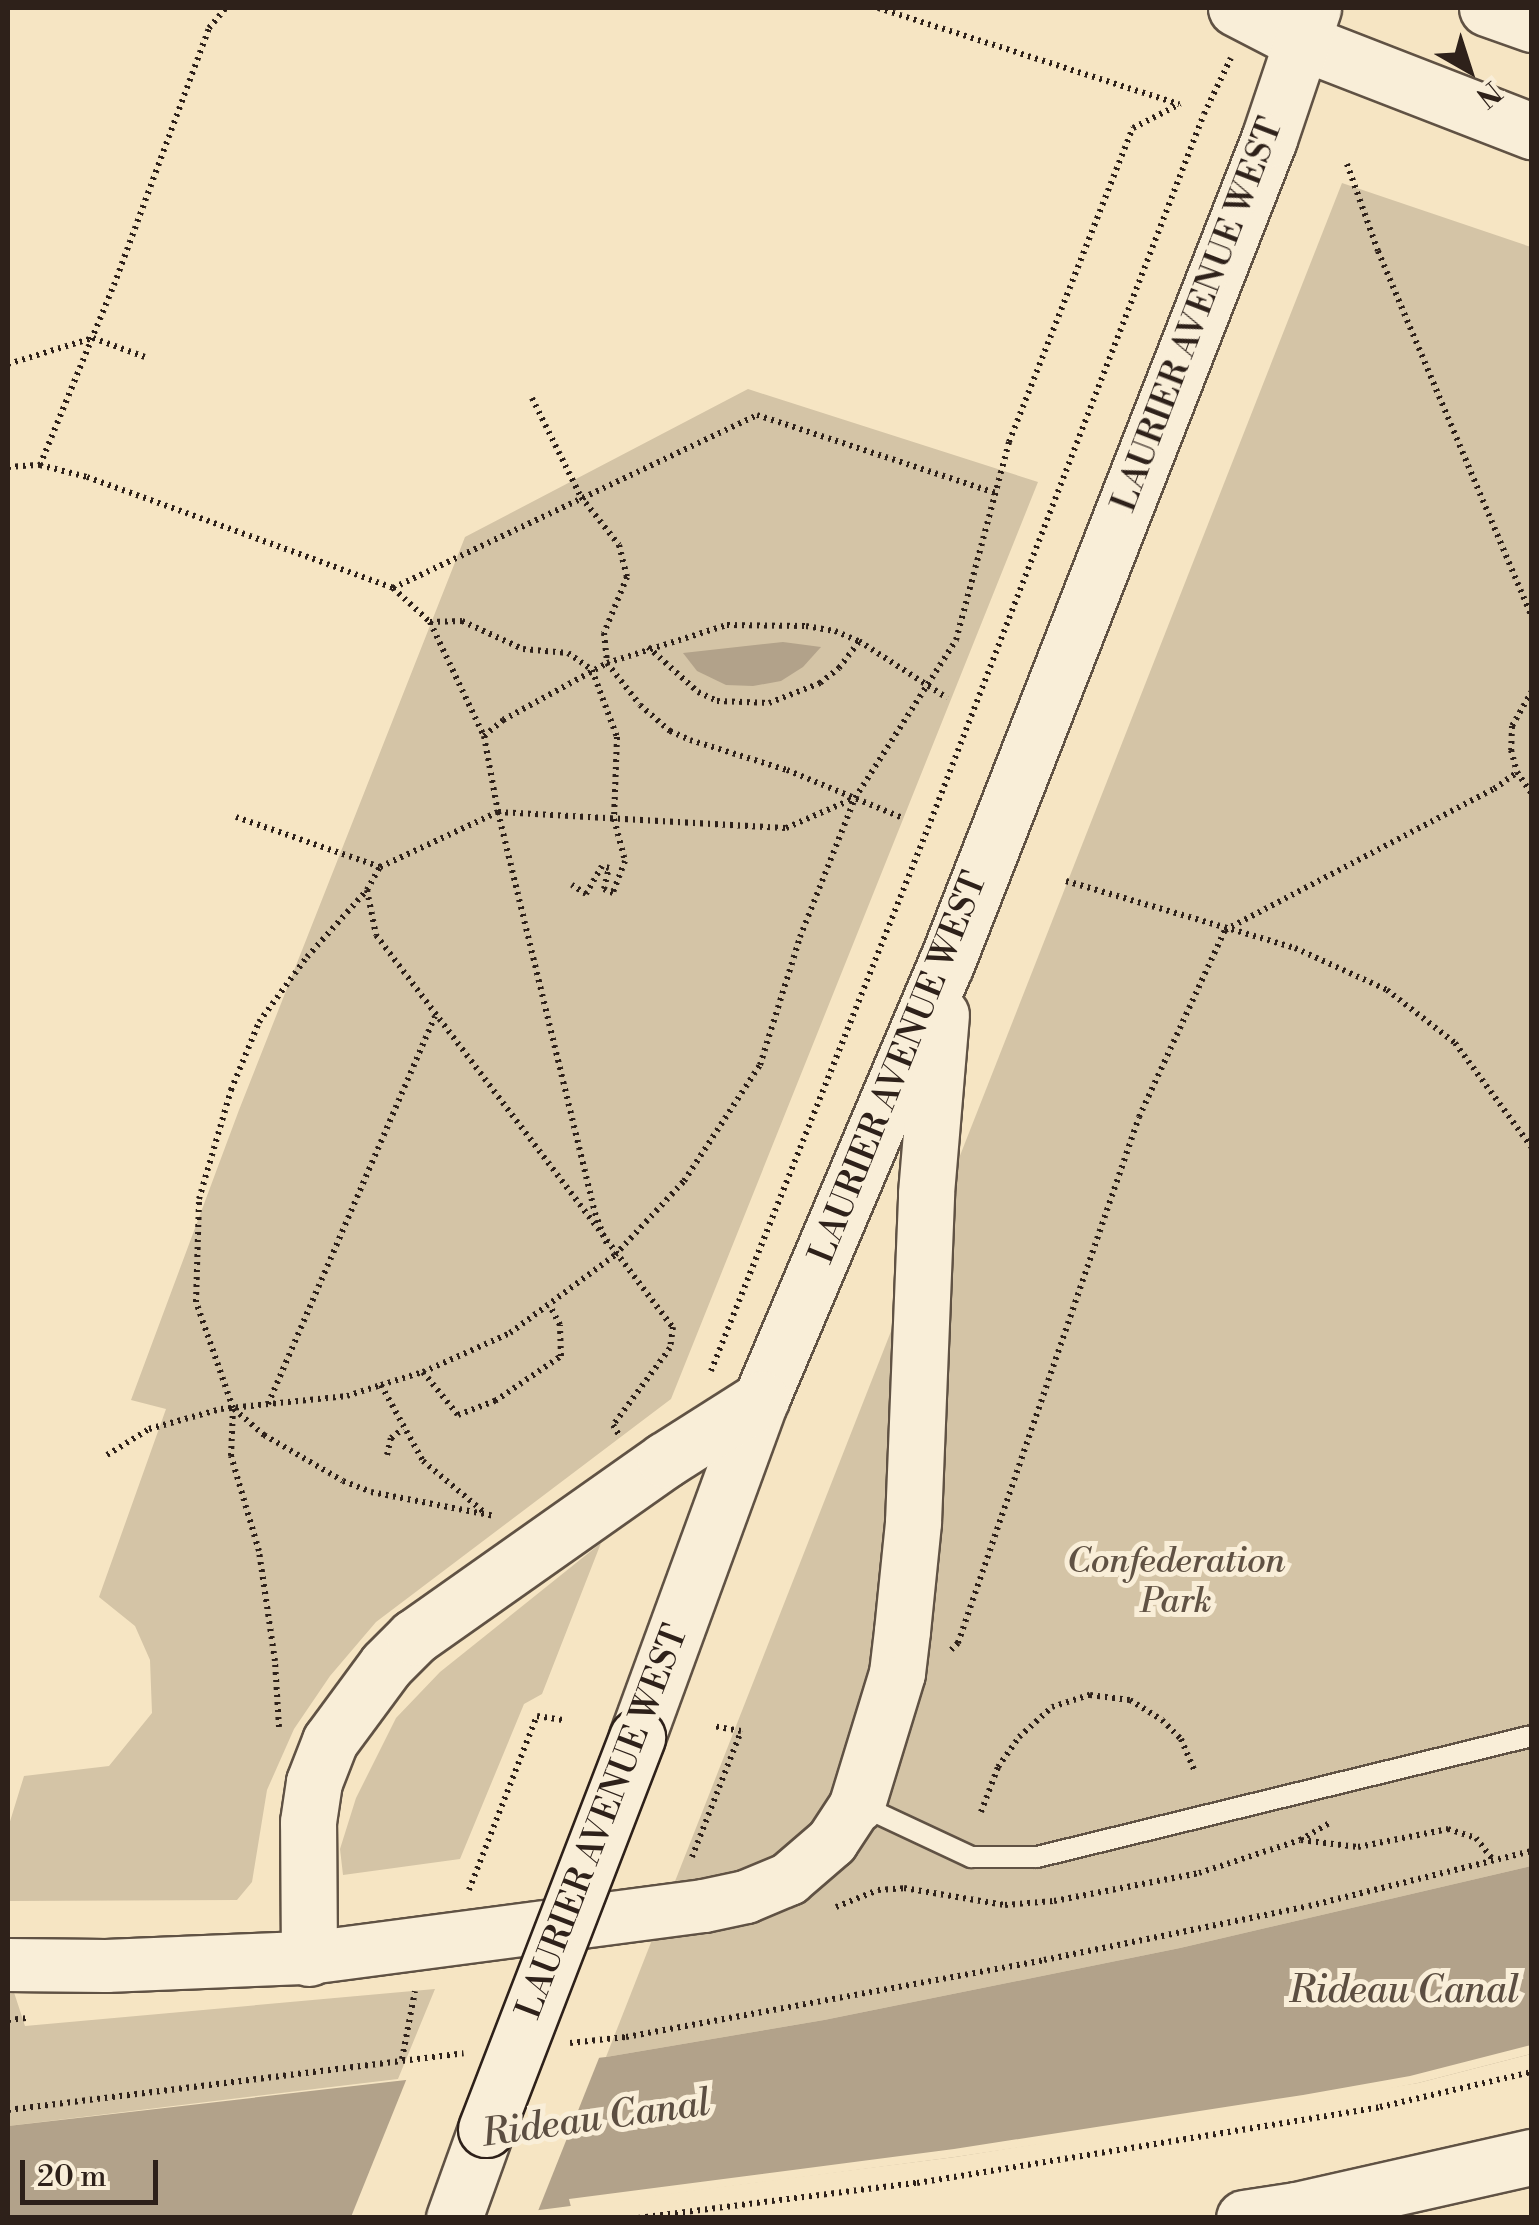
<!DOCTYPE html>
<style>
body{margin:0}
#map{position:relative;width:1539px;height:2225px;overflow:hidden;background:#f6e5c3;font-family:"Libre Bodoni",serif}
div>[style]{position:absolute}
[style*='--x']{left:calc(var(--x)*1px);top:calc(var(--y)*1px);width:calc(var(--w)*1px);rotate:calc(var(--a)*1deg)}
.green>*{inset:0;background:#d4c4a6}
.water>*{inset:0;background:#b2a28a}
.pier>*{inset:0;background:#f6e5c3}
.path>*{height:6px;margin-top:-3px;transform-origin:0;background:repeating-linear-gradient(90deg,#2e211a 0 2.5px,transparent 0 7.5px)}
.roads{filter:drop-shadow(2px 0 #605244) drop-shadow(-2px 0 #605244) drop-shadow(0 2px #605244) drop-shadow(0 -2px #605244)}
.service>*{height:20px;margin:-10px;padding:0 10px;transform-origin:10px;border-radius:10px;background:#f9eed8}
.tertiary>*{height:52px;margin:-26px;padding:0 26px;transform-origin:26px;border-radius:26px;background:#f9eed8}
.secondary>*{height:55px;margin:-27.5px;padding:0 27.5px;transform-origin:27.5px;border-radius:27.5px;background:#f9eed8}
.bridges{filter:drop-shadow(2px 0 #2e211a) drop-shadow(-2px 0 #2e211a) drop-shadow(0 2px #2e211a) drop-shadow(0 -2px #2e211a)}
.secondary-bridge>*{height:55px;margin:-27.5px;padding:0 27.5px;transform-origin:27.5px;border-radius:27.5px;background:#f9eed8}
span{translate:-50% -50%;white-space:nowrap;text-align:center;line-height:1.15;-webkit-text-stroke:10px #f9eed8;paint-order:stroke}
.street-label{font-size:35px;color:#2e211a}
.park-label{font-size:35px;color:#605244;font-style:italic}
.water-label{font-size:38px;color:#5c4e41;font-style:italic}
.frame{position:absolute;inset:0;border:10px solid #2e211a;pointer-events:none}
.north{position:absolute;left:1419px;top:20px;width:100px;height:100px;-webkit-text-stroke:8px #f9eed8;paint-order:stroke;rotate:141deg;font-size:28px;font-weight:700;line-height:40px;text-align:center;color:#2e211a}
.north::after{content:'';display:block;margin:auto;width:35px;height:45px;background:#2e211a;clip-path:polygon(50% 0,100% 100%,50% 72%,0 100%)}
.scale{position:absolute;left:20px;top:2160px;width:138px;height:45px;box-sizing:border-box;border:5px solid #2e211a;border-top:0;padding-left:12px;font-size:30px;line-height:35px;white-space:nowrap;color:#2e211a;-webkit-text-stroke:8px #f9eed8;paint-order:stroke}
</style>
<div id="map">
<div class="green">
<i style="clip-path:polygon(1342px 183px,1531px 247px,1531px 1866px,1180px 1948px,824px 2020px,606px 2057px)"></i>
<i style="clip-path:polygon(748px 389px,1038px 482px,671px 1399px,376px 1622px,330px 1676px,294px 1729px,267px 1790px,252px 1882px,237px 1900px,8px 1901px,8px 1828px,24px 1776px,109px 1766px,152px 1713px,150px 1660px,135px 1626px,99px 1597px,166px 1409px,131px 1400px,239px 1110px,465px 537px)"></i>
<i style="clip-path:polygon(601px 1543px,542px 1694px,524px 1704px,460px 1859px,343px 1875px,340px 1849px,356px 1798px,396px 1718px,440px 1672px)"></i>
<i style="clip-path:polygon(8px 1974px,25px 2026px,435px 1989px,398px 2079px,8px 2126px)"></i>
</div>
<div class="water">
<i style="clip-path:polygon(783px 642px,821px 647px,803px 667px,781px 681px,753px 686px,726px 685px,697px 671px,683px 653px)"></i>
<i style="clip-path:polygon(1531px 1866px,1531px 2054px,1418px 2083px,955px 2157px,476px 2218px,8px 2217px,8px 2126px,606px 2057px,824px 2020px,1180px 1948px)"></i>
</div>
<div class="pier">
<i style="clip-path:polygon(1531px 2045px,1531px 2054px,1418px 2083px,1305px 2104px,955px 2157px,571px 2207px,569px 2199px,954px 2149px,1303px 2095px,1410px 2076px)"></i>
<i style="clip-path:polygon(601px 2053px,536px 2216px,351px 2217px,409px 2073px)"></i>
</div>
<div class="path">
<i style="--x:878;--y:8;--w:316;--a:17.7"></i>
<i style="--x:1347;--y:164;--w:92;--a:70.4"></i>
<i style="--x:1378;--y:251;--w:397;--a:67.2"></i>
<i style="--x:8;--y:364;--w:89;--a:-17"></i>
<i style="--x:93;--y:338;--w:55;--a:20.1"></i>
<i style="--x:532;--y:398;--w:110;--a:63.7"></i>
<i style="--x:581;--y:497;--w:61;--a:51.6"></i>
<i style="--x:619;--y:545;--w:33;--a:76"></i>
<i style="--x:627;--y:577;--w:61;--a:112.3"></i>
<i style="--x:604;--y:633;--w:30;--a:84"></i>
<i style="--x:607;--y:663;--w:53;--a:51.8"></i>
<i style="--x:640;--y:705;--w:40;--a:41"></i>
<i style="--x:670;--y:731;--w:22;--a:24"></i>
<i style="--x:690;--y:740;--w:102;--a:17.2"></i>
<i style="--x:787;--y:770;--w:126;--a:22.5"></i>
<i style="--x:40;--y:465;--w:195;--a:-67.7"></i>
<i style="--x:114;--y:285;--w:274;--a:-69.7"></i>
<i style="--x:209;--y:28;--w:26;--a:-50"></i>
<i style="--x:8;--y:467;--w:32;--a:-4"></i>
<i style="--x:40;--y:465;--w:49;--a:14.3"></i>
<i style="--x:87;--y:477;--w:326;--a:19.9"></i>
<i style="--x:393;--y:588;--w:403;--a:-25.4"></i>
<i style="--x:757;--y:415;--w:250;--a:18.1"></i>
<i style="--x:393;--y:588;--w:50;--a:42.6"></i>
<i style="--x:430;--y:622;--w:126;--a:64.7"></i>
<i style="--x:484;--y:736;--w:77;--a:79.6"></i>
<i style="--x:498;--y:812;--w:413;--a:76.4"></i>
<i style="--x:595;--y:1213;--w:34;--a:69"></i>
<i style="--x:430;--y:622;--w:32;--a:-2"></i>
<i style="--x:462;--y:621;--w:67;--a:24.7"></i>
<i style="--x:523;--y:649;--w:45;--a:5.1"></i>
<i style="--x:568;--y:653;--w:29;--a:35"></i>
<i style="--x:592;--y:670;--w:72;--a:69.5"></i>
<i style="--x:617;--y:737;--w:82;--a:92.1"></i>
<i style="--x:614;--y:819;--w:43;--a:75.3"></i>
<i style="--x:625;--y:861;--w:34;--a:111"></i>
<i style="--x:613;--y:893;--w:10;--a:-156"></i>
<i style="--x:604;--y:889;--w:22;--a:-77"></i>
<i style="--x:609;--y:868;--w:7;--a:-164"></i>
<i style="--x:602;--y:866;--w:32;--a:120"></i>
<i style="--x:586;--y:894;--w:17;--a:-147"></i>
<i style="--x:648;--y:647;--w:67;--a:42"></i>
<i style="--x:698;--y:692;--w:21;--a:25"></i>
<i style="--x:717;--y:701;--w:52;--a:2.2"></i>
<i style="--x:769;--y:703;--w:55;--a:-21.4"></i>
<i style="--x:820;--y:683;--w:24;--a:-38"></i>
<i style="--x:839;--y:668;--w:34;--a:-53"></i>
<i style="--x:1532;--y:691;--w:40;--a:119.7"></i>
<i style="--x:1512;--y:726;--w:24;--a:92"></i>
<i style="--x:1511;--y:750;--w:23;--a:75"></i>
<i style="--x:1517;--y:772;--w:27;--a:56"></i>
<i style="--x:484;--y:736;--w:25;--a:-40"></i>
<i style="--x:503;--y:720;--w:119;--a:-28.7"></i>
<i style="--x:607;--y:663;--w:126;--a:-17.6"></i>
<i style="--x:727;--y:625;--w:79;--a:0.7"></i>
<i style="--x:806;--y:626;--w:29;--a:10"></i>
<i style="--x:835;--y:631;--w:26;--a:23"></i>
<i style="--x:859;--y:641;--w:105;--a:32.9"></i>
<i style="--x:236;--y:817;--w:152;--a:19.1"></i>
<i style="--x:1066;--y:881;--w:239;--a:16.3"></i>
<i style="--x:1295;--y:948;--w:101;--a:24.5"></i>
<i style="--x:1387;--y:990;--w:86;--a:37.9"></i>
<i style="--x:1455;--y:1043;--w:130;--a:53.7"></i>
<i style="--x:367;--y:890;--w:46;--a:78.7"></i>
<i style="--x:376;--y:935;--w:492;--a:52.9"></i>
<i style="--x:673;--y:1327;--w:21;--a:98"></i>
<i style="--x:670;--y:1348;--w:96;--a:126.5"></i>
<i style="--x:613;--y:1425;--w:12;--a:59"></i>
<i style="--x:711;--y:1371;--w:585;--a:-68.22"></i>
<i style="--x:928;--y:828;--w:765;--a:-68.87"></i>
<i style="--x:1204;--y:114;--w:62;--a:-64.3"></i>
<i style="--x:423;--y:1372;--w:55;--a:50.9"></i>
<i style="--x:458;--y:1415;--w:40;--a:-21"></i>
<i style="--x:495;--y:1401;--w:80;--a:-34.3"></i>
<i style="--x:561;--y:1356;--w:31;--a:-92"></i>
<i style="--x:560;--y:1325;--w:21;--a:-118"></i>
<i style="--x:381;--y:1385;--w:87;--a:61.1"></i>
<i style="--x:423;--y:1461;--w:81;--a:40"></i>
<i style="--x:268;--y:1404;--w:422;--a:-66.7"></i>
<i style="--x:234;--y:1409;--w:40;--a:41"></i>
<i style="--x:264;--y:1435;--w:91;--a:30.2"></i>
<i style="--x:343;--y:1481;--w:30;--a:21"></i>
<i style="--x:371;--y:1492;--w:126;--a:11"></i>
<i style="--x:107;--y:1455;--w:49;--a:-31.8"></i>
<i style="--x:149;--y:1429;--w:75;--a:-15.5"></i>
<i style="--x:221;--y:1409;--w:127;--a:-5.9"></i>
<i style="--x:347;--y:1396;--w:36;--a:-18"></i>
<i style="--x:381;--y:1385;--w:44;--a:-17.2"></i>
<i style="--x:423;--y:1372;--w:95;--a:-24.1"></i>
<i style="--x:510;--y:1333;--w:131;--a:-36.6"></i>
<i style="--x:615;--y:1255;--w:101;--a:-47"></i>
<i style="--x:684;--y:1181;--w:139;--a:-56.8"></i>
<i style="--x:760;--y:1065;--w:134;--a:-72.6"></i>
<i style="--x:800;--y:937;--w:149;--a:-68.4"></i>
<i style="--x:855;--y:798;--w:188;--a:-57.4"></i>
<i style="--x:956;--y:640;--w:205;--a:-75"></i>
<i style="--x:1009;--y:442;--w:338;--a:-68.5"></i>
<i style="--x:1133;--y:128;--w:53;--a:-27.1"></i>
<i style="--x:387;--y:1455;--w:17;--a:-77"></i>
<i style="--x:391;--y:1438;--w:15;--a:-37"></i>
<i style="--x:951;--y:1650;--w:10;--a:-45"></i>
<i style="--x:958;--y:1643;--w:556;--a:-71.01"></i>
<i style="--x:1139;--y:1117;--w:206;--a:-65.3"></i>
<i style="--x:1225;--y:930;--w:304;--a:-27.7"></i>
<i style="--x:1494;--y:789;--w:29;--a:-36"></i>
<i style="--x:279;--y:1727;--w:66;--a:-93.5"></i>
<i style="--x:275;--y:1661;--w:111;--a:-98.3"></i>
<i style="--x:259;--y:1551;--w:99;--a:-106.4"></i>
<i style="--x:231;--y:1456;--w:48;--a:-87.6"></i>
<i style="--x:233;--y:1408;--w:112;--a:-109.2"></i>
<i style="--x:196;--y:1302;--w:103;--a:-88.3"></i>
<i style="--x:199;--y:1199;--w:114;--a:-73.6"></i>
<i style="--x:231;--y:1090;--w:74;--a:-67.6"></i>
<i style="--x:259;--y:1022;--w:81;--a:-53.6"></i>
<i style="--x:307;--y:957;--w:90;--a:-48.2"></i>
<i style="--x:367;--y:890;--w:26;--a:-61"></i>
<i style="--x:380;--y:867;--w:130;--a:-25"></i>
<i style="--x:498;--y:812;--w:288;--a:3.2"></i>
<i style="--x:786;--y:828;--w:75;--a:-23.5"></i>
<i style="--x:981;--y:1812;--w:48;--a:-69.3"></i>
<i style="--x:998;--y:1767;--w:37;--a:-55"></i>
<i style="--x:1019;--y:1737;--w:45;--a:-42.3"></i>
<i style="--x:1052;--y:1707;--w:40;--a:-18"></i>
<i style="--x:1090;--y:1695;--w:40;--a:7.1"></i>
<i style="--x:1130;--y:1700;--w:38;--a:32"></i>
<i style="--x:1162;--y:1720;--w:27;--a:45"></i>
<i style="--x:1181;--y:1739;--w:33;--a:67"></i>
<i style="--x:1301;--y:1840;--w:57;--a:7"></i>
<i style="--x:1358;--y:1847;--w:92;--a:-11.3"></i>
<i style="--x:1448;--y:1829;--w:29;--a:18"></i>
<i style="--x:1476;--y:1838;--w:28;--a:52"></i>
<i style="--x:692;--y:1857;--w:135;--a:-68.7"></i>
<i style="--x:741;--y:1731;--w:28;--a:-170"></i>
<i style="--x:469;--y:1890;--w:187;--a:-68.7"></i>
<i style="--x:537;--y:1716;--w:26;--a:9"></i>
<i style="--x:836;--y:1907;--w:45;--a:-22"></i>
<i style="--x:878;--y:1890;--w:26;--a:-4"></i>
<i style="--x:904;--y:1888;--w:102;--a:9.6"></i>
<i style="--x:1005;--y:1905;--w:49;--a:-4.7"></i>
<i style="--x:1054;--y:1901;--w:148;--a:-10.9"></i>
<i style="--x:1199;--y:1873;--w:106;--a:-18.1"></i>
<i style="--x:1300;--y:1840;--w:36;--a:-30"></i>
<i style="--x:8;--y:2020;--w:18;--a:-6"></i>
<i style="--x:570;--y:2043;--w:56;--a:-6.1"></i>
<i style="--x:626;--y:2037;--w:425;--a:-10.4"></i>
<i style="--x:1044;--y:1960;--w:270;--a:-11.5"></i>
<i style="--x:1309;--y:1906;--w:230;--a:-13.9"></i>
<i style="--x:402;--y:2059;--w:69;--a:-79.2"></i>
<i style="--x:8;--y:2110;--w:459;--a:-7.1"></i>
<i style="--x:638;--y:2218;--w:281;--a:-7.2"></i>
<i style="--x:917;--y:2183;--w:469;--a:-9.3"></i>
<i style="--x:1380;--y:2107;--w:156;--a:-13"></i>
</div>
<div class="roads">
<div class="service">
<i style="--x:860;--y:1805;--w:123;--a:25.1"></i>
<i style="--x:971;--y:1857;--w:66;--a:0"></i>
<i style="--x:1037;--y:1857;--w:510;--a:-13.74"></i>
</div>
<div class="tertiary">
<i style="--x:8;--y:1965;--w:98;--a:0.6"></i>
<i style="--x:106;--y:1966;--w:203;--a:-2.3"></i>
<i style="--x:309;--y:1958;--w:398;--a:-7.5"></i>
<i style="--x:704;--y:1906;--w:43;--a:-12.1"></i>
<i style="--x:746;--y:1897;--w:47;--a:-22.7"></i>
<i style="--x:789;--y:1879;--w:57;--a:-40.7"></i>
<i style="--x:832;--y:1842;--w:45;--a:-56.7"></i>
</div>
<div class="secondary">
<i style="--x:1236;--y:8;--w:74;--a:27.3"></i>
<i style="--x:1302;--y:42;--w:247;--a:21.2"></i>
<i style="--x:1487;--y:8;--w:48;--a:19.6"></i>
<i style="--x:637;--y:1737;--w:360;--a:-69.9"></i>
<i style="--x:761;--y:1399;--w:473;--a:-67"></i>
<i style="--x:946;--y:964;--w:886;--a:-68.62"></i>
<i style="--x:1269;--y:139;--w:138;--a:-71.4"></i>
<i style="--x:857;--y:1804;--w:137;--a:-73"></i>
<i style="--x:897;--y:1673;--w:42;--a:-83.2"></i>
<i style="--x:902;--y:1631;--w:110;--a:-84.2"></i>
<i style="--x:913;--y:1522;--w:329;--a:-87.7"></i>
<i style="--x:926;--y:1193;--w:179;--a:-85.2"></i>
<i style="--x:309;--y:1958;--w:136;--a:-90.4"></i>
<i style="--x:308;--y:1822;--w:40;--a:-81.5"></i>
<i style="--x:314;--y:1782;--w:44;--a:-68.7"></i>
<i style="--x:330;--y:1741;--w:94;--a:-53.6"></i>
<i style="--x:386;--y:1665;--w:40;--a:-45"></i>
<i style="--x:414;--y:1637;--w:307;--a:-35.2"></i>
<i style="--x:665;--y:1460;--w:114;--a:-32.4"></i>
<i style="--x:454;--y:2218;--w:95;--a:-70.2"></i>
<i style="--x:1244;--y:2218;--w:53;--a:-8.7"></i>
<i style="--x:1296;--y:2210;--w:242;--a:-12.7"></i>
</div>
</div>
<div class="bridges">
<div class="secondary-bridge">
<i style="--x:486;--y:2129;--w:420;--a:-68.9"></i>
</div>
</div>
<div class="street-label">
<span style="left:1198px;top:315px;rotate:-69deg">LAURIER AVENUE WEST</span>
<span style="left:899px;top:1068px;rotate:-68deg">LAURIER AVENUE WEST</span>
<span style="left:603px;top:1822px;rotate:-69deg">LAURIER AVENUE WEST</span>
</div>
<div class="park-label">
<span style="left:1176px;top:1582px">Confederation<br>Park</span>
</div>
<div class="water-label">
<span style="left:1404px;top:1991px">Rideau Canal</span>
<span style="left:596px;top:2119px;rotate:-8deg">Rideau Canal</span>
</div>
<div class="frame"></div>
<div class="north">N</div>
<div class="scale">20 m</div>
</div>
